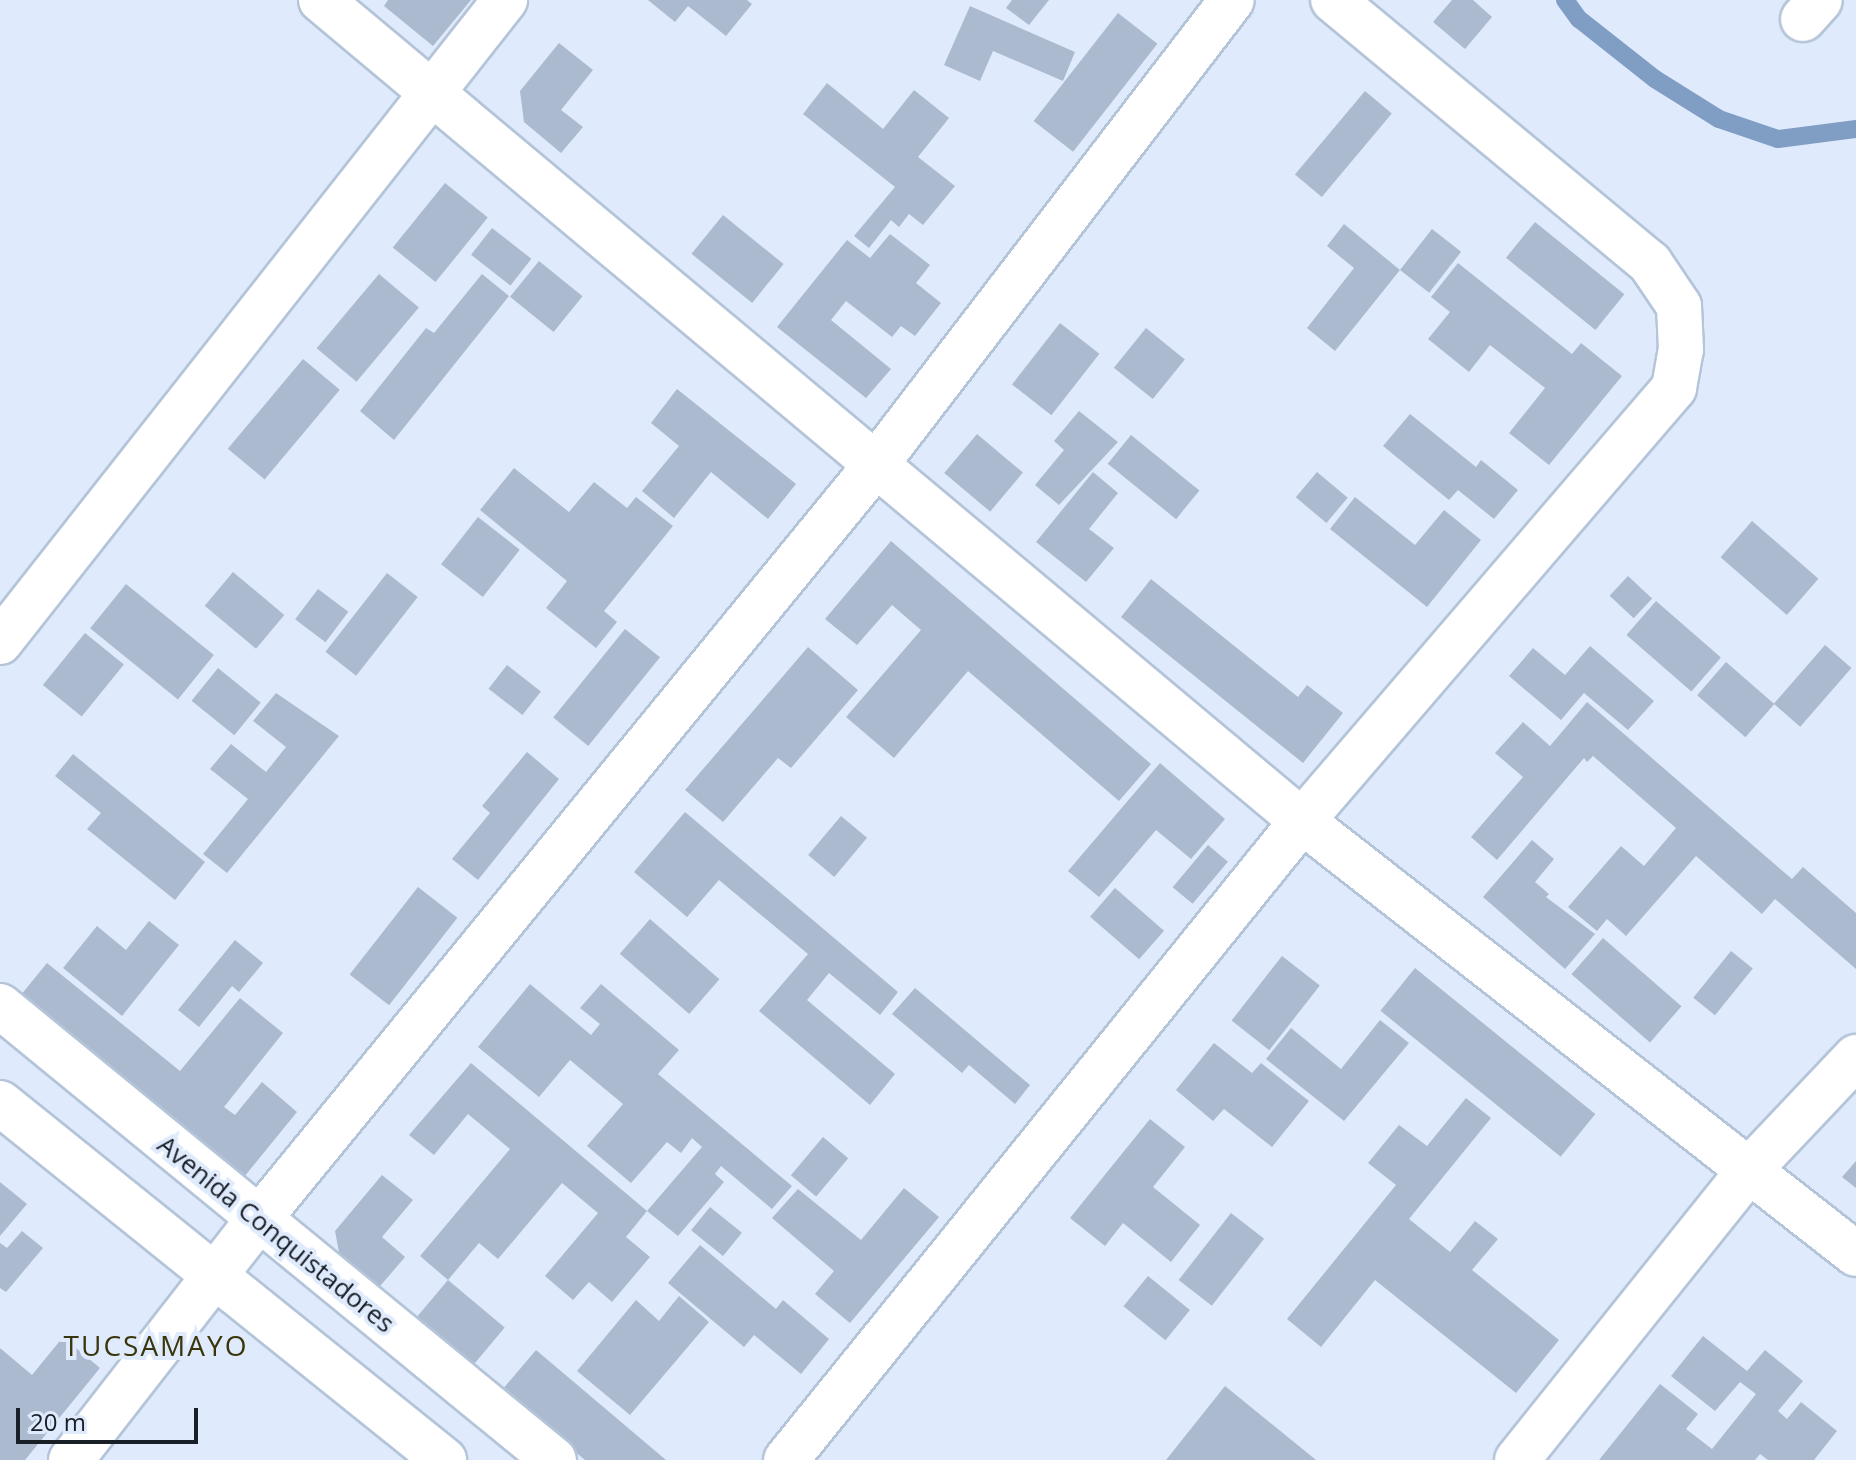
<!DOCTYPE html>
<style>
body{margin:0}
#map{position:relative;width:1856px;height:1460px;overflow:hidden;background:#dfebfd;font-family:"Open Sans",sans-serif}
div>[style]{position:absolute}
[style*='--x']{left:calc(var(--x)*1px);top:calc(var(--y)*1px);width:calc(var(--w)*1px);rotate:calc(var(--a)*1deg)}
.stream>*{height:18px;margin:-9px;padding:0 9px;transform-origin:9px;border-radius:9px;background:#809dc4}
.building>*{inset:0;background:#abbacf;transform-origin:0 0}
.roads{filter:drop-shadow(2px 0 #b4c4d9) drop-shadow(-2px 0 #b4c4d9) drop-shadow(0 2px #b4c4d9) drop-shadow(0 -2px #b4c4d9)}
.minor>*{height:44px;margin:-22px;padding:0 22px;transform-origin:22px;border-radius:22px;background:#fff}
span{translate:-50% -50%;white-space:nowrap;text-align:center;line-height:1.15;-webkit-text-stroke:8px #dfebfd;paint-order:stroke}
.street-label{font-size:26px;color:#191f27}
.neighbourhood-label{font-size:28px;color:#3a360c;letter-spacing:2px}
.scale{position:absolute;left:16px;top:1408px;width:182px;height:36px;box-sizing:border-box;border:4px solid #191f27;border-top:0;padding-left:10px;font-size:24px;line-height:28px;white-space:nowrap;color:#191f27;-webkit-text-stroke:6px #dfebfd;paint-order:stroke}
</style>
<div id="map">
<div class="stream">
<i style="--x:1565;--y:0;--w:24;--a:54"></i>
<i style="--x:1579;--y:19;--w:97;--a:38.3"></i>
<i style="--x:1655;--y:79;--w:75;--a:32"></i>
<i style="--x:1719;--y:119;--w:62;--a:18.7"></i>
<i style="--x:1778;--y:139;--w:79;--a:-7.3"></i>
</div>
<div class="building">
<i style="clip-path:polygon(388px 0,471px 0,433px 46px,384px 6px)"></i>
<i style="clip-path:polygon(648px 0,747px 0,752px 4px,726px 36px,688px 6px,675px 22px)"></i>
<i style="clip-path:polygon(1012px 0,1049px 0,1029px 25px,1006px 8px)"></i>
<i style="clip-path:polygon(1452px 0,1473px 0,1492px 17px,1465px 49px,1433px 22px)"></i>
<i style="clip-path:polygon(970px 6px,1075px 52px,1063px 81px,993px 51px,980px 81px,944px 65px)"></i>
<i style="left:1118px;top:13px;width:50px;height:137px;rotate:38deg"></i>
<i style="clip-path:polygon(559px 43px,593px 70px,561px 110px,583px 127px,561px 153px,524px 122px,520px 91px)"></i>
<i style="clip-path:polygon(827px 83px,883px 129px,914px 90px,949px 118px,918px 157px,955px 186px,923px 225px,909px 214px,899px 227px,891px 220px,869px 248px,854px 236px,895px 187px,803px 114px)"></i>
<i style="left:1365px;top:91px;width:35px;height:109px;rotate:40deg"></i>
<i style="left:445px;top:183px;width:55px;height:83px;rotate:39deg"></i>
<i style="left:723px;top:215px;width:78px;height:50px;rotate:39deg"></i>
<i style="left:1535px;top:222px;width:115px;height:46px;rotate:39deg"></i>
<i style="clip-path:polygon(1344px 224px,1400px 270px,1335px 351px,1307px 328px,1354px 268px,1327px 246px)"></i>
<i style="left:492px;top:228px;width:50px;height:34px;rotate:38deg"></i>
<i style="left:1432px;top:229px;width:37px;height:52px;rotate:38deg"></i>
<i style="clip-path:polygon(890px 234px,930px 265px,916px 283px,941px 303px,915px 336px,901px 326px,892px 337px,846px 301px,831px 320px,891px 369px,866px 398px,777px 327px,847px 240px,870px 258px)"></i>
<i style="left:539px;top:261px;width:56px;height:46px;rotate:39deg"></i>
<i style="clip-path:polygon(1458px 263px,1572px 354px,1581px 343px,1622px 376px,1549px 465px,1509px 433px,1545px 388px,1490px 345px,1469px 372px,1428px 339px,1450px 312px,1431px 297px)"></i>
<i style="left:379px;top:274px;width:52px;height:97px;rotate:40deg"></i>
<i style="clip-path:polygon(482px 274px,509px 296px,394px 440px,360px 411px,426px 328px,434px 333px)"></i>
<i style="left:1060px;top:323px;width:50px;height:78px;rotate:38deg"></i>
<i style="left:1146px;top:328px;width:50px;height:51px;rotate:39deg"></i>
<i style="left:303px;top:359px;width:48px;height:117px;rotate:40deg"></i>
<i style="clip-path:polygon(677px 389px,796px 484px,768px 519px,711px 472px,674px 518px,642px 491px,679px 446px,651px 423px)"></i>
<i style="clip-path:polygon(1079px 411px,1118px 442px,1059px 505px,1035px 485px,1064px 450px,1054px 441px)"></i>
<i style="clip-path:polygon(1410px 414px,1476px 467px,1481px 460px,1518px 490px,1494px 519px,1458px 490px,1449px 500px,1383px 446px)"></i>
<i style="left:977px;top:434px;width:60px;height:51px;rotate:40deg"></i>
<i style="left:1131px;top:435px;width:88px;height:37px;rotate:39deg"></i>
<i style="clip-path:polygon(514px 468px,569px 512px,594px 482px,627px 508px,636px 497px,673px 526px,604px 611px,617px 622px,596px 648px,546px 608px,567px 581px,480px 510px)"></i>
<i style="clip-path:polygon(1093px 472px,1118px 493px,1089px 529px,1114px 548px,1086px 582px,1036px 542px)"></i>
<i style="left:1317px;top:472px;width:40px;height:33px;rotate:40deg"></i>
<i style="clip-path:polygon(1355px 497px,1415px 545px,1444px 510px,1481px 540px,1427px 607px,1330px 529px)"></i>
<i style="left:478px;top:517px;width:53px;height:60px;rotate:38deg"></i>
<i style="left:1752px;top:521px;width:88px;height:48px;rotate:41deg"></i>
<i style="clip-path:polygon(891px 541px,1151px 764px,1119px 801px,968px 671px,894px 758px,846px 717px,921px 630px,892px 605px,857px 645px,825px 619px)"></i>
<i style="left:233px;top:572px;width:67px;height:44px;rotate:40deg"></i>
<i style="left:387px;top:573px;width:39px;height:100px;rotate:38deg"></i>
<i style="left:1628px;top:576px;width:33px;height:27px;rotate:43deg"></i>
<i style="clip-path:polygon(1151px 579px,1298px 697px,1307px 685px,1343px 713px,1303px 763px,1121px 617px)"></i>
<i style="left:126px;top:584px;width:113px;height:57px;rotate:39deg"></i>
<i style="left:318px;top:589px;width:38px;height:38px;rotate:37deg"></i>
<i style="left:1656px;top:601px;width:86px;height:45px;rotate:41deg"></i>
<i style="left:625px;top:629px;width:45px;height:114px;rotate:39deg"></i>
<i style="left:85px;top:633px;width:50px;height:67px;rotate:39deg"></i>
<i style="left:1825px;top:645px;width:35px;height:78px;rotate:41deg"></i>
<i style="clip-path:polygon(1590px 646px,1654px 701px,1628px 730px,1584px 693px,1561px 720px,1509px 676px,1533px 648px,1565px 675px)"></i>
<i style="clip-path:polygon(808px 647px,858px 690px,791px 768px,778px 758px,723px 822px,685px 790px)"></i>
<i style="left:1726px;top:662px;width:64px;height:44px;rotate:41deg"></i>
<i style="left:507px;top:665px;width:43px;height:30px;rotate:38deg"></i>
<i style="left:218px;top:668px;width:55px;height:42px;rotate:39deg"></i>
<i style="clip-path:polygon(276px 693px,339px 736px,227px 873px,203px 854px,248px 799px,210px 769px,231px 744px,266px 772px,286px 747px,253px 721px)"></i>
<i style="clip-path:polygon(1587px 702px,1792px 879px,1803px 867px,1856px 913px,1856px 969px,1775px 899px,1762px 914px,1696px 856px,1626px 936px,1607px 919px,1597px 931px,1568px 907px,1621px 846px,1644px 866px,1676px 828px,1593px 756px,1587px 762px,1584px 758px,1497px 860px,1471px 837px,1523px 777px,1495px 753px,1523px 722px,1550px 746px)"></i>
<i style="clip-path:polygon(527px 752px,559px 779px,478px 880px,452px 859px,490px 813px,482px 806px)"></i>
<i style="clip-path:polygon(73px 754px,205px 862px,175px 900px,87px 829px,101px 813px,55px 776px)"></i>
<i style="clip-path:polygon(1160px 763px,1225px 819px,1191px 859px,1156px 830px,1099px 897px,1068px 871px)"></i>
<i style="clip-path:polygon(685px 812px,898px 992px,880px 1015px,829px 973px,807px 1000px,895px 1074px,870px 1105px,759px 1011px,808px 954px,719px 880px,687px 917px,634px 872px)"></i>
<i style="left:841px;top:816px;width:34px;height:51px;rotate:40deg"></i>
<i style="clip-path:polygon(1532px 840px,1554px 859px,1535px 882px,1549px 894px,1546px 897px,1595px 934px,1565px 969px,1483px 897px)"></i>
<i style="left:1208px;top:845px;width:26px;height:55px;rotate:40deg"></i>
<i style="left:418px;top:887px;width:50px;height:111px;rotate:38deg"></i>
<i style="left:1115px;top:888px;width:65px;height:38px;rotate:41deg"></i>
<i style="left:650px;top:919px;width:92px;height:46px;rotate:41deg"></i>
<i style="clip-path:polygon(149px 921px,179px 945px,122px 1016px,63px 968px,97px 926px,126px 950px)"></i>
<i style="left:1603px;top:938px;width:104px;height:48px;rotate:41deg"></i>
<i style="clip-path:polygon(235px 940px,263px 963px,239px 992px,232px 986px,199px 1027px,178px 1010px)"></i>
<i style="left:1731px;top:951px;width:28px;height:60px;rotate:39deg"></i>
<i style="left:1282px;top:956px;width:48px;height:82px;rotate:38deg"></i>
<i style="clip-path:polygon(47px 963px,180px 1071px,240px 998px,283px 1033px,224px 1107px,235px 1115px,262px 1082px,297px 1112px,240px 1182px,16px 1001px)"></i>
<i style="left:1415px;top:968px;width:232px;height:55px;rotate:39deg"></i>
<i style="clip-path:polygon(530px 984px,591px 1035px,600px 1024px,580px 1008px,601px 984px,679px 1050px,658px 1074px,792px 1186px,772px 1209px,721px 1166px,715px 1174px,724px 1182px,678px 1236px,647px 1211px,702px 1147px,692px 1138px,681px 1153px,667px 1142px,631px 1183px,587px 1146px,623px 1104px,570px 1060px,539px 1097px,478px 1047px)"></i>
<i style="clip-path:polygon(915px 988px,1030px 1085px,1015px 1104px,969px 1065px,962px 1073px,892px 1014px)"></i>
<i style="clip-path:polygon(1380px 1020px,1409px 1043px,1344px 1121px,1266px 1059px,1291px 1028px,1341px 1069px)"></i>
<i style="clip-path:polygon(1214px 1043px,1252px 1073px,1261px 1063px,1309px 1101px,1272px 1147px,1224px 1109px,1213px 1121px,1176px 1090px)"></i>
<i style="clip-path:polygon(471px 1063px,647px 1211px,626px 1237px,650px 1257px,612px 1302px,589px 1282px,573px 1300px,545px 1276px,598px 1213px,562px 1183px,498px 1259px,479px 1243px,448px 1280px,420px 1256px,510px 1149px,468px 1114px,434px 1155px,409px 1135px)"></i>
<i style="clip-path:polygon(1466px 1098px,1491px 1118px,1409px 1219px,1450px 1252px,1475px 1221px,1498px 1239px,1472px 1270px,1559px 1340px,1516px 1393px,1375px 1280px,1321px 1347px,1287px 1319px,1396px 1185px,1368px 1163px,1399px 1125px,1427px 1146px)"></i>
<i style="clip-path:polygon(1150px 1119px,1185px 1147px,1153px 1187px,1200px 1225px,1171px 1262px,1123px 1223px,1105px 1246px,1070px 1218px)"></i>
<i style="left:823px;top:1137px;width:33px;height:50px;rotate:40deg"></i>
<i style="clip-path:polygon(1856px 1161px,1856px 1188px,1842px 1177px)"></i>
<i style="clip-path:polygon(382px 1175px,413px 1200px,382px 1237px,405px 1257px,375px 1292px,341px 1263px,335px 1231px)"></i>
<i style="clip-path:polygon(0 1182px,27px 1204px,0 1236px)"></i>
<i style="clip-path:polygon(904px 1188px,939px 1217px,850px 1323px,815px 1294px,834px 1271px,772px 1218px,798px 1189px,861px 1240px)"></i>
<i style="left:710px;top:1207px;width:41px;height:30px;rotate:39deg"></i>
<i style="left:1231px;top:1213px;width:42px;height:85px;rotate:38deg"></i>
<i style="clip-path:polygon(22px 1231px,43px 1248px,6px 1292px,0 1288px,0 1243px,7px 1248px)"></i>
<i style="clip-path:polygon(700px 1245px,776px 1309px,783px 1300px,829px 1339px,801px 1374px,754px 1335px,744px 1347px,668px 1283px)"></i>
<i style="left:1148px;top:1276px;width:54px;height:39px;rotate:39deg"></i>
<i style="left:448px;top:1280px;width:74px;height:53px;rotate:40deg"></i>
<i style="clip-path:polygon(679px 1296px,709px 1322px,630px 1415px,577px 1371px,636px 1300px,659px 1321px)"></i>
<i style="clip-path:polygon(1703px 1336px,1747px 1371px,1765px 1350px,1803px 1381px,1778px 1411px,1787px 1419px,1801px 1402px,1837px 1431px,1814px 1460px,1768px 1460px,1760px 1454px,1755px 1460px,1599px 1460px,1660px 1384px,1698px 1414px,1686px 1429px,1712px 1449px,1756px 1394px,1740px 1382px,1715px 1411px,1671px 1376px)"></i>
<i style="clip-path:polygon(63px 1337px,100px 1368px,25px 1460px,0 1460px,0 1348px,32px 1375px)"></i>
<i style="clip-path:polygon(536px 1350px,666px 1460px,585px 1460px,502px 1390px)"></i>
<i style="clip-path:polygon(1225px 1386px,1316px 1460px,1166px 1460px)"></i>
</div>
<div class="roads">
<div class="minor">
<i style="--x:321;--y:0;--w:1279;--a:39.93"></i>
<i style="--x:1302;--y:821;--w:703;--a:38.01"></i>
<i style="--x:1803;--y:19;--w:25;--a:-48"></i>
<i style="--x:0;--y:642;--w:817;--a:-51.81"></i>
<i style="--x:0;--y:1006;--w:716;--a:39.33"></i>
<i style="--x:0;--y:1103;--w:570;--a:38.8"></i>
<i style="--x:71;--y:1460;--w:304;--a:-52.1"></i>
<i style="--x:258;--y:1220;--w:973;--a:-50.71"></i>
<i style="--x:874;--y:467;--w:588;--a:-52.53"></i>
<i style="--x:786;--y:1460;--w:821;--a:-51.08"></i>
<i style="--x:1302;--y:821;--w:571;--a:-49.33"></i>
<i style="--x:1674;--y:388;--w:39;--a:-80"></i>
<i style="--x:1681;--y:350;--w:44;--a:-92.6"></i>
<i style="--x:1679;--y:306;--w:52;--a:-124"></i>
<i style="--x:1650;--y:263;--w:412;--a:-140.3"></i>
<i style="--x:1517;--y:1460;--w:374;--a:-51.3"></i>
<i style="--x:1751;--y:1168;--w:153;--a:-46.6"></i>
</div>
</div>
<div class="street-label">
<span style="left:276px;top:1234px;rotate:39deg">Avenida Conquistadores</span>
</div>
<div class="neighbourhood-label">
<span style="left:156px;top:1345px">TUCSAMAYO</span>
</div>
<div class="scale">20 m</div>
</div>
